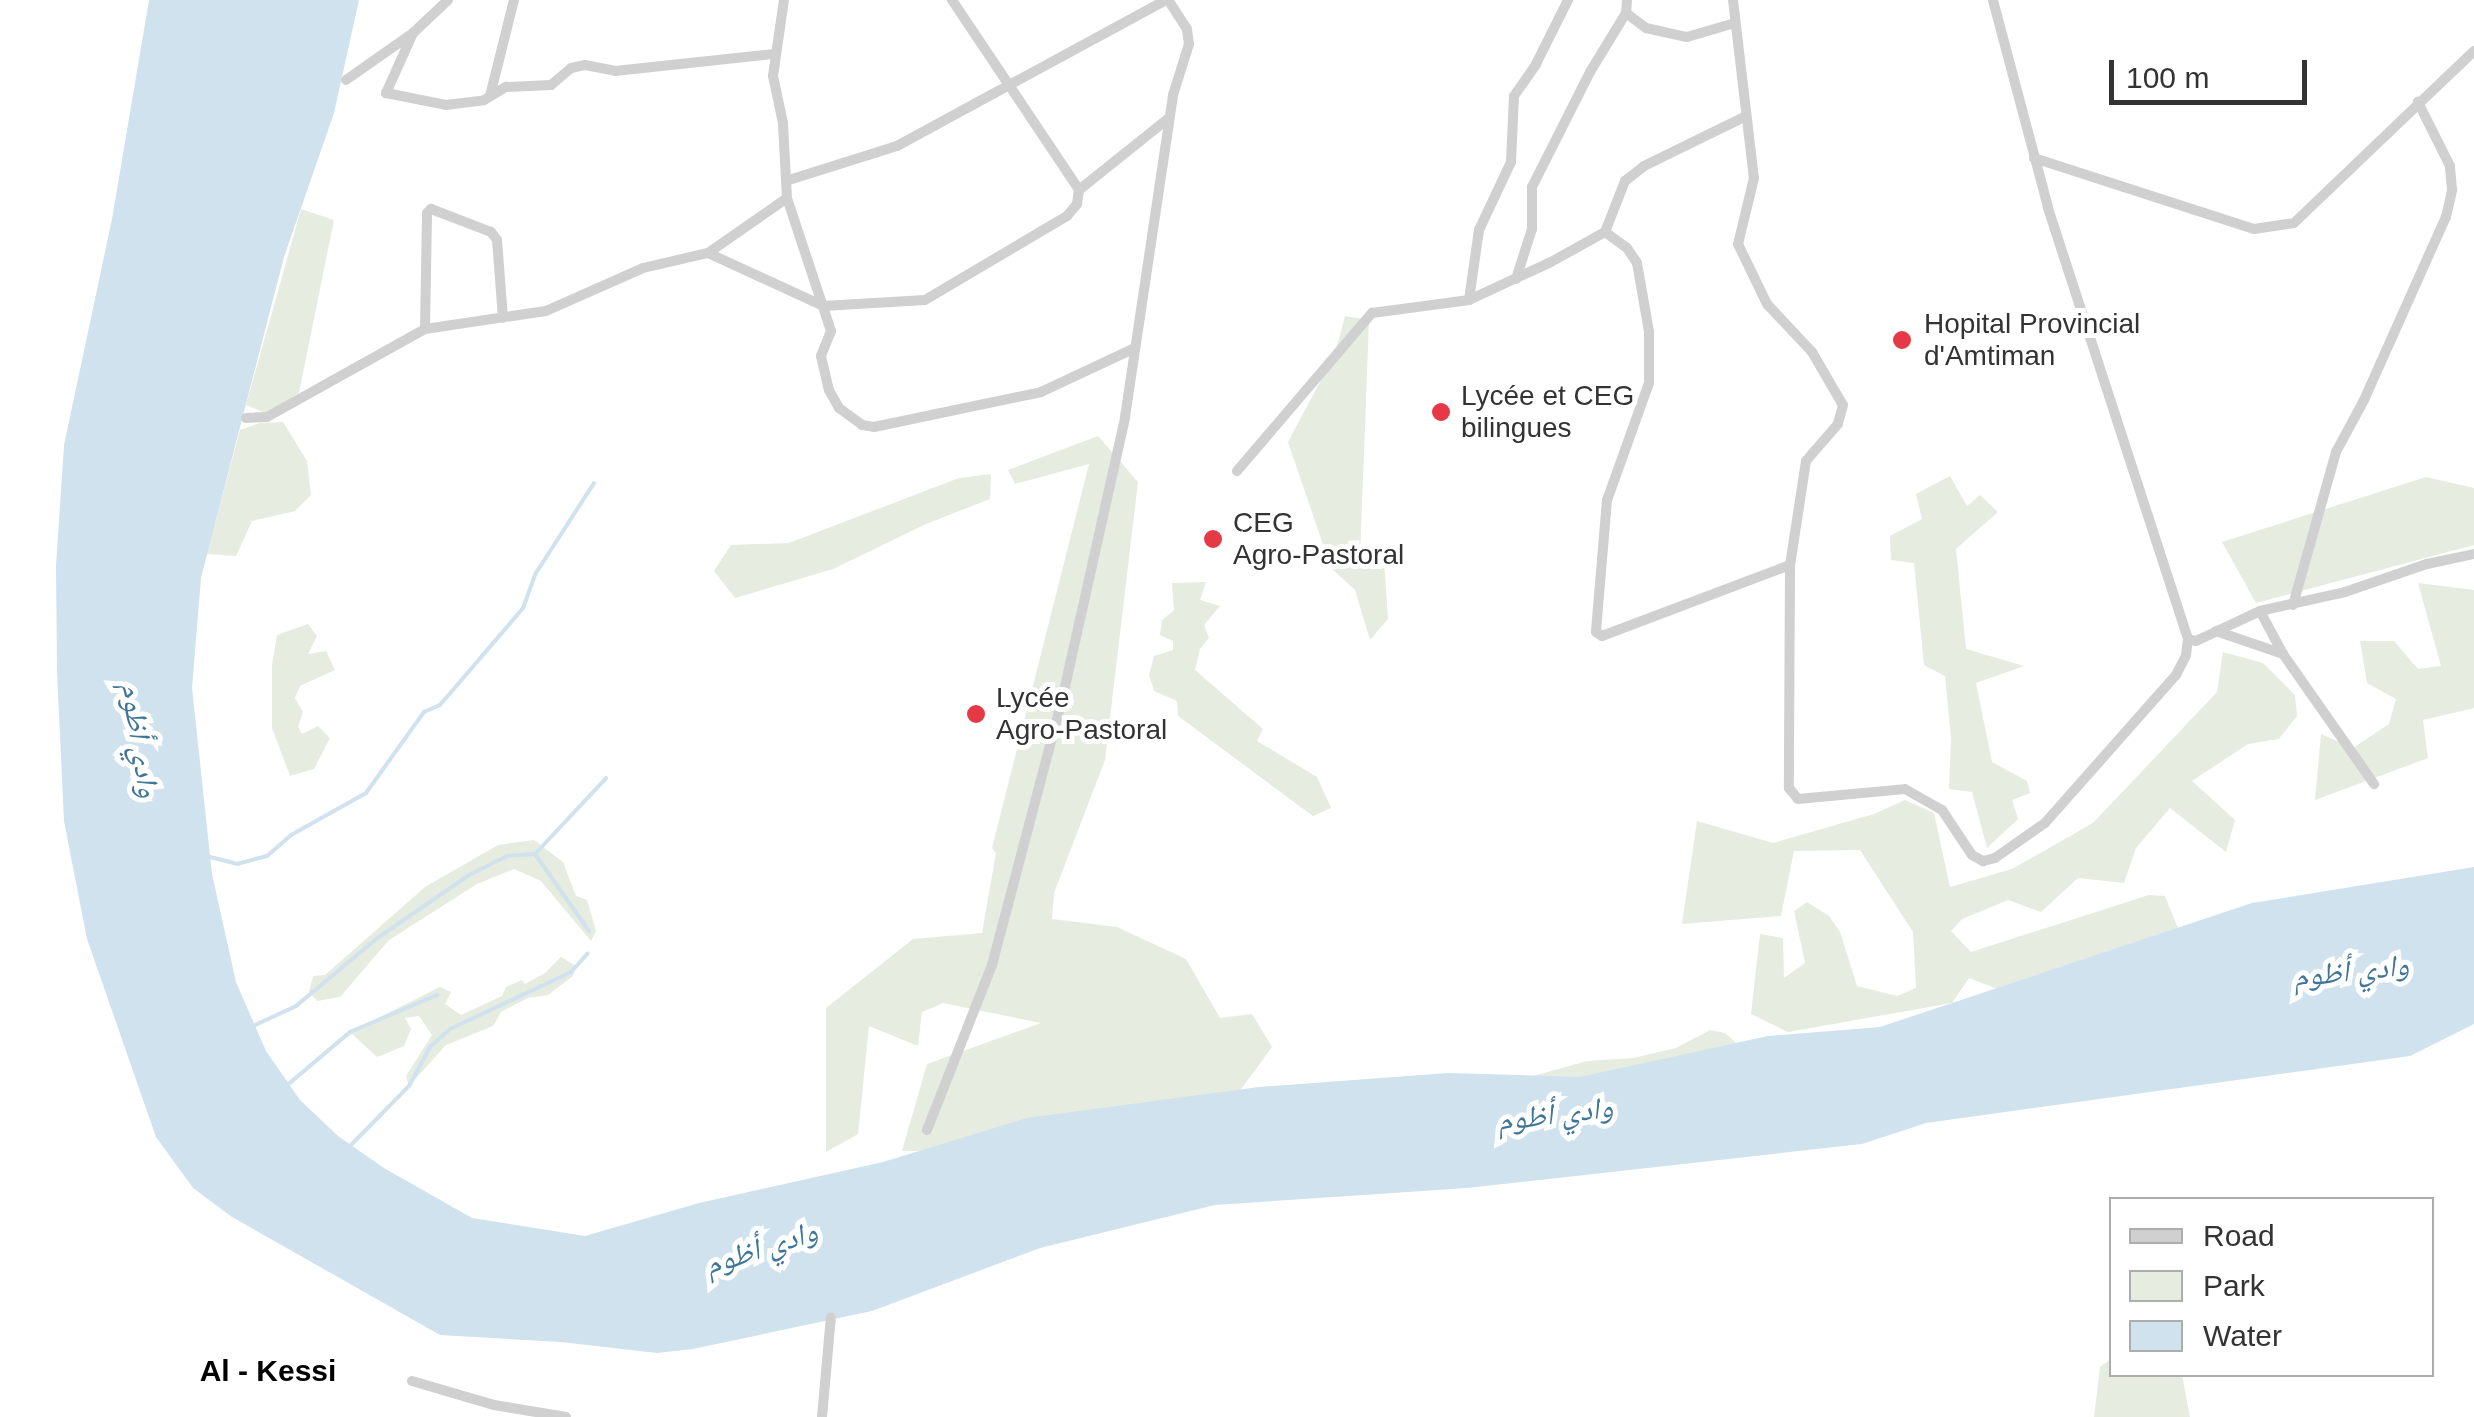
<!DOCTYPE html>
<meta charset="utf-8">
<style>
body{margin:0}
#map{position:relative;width:2474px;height:1417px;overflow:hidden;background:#fff;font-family:Arial,"Noto Naskh Arabic",sans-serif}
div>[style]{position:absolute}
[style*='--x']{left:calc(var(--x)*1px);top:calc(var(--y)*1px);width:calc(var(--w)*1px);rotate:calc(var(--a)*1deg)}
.green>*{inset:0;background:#e6ecdf}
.water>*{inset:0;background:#cfe2ee}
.stream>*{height:4px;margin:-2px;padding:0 2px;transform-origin:2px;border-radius:2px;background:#cfe2ee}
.minor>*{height:10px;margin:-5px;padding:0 5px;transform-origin:5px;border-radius:5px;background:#d0d0d0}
.dots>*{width:28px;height:28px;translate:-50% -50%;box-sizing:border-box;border:5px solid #fff;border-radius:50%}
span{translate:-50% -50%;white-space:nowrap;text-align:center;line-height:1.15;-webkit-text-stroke:10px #fff;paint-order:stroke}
.poi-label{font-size:28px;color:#333}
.left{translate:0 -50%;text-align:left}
.water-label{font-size:30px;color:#3f7597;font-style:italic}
.neighbourhood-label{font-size:30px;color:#000;font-weight:700}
.legend{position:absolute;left:2109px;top:1197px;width:325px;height:180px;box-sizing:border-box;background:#fff;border:2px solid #adadad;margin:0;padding:12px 18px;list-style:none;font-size:30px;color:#333}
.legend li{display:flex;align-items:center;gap:20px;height:50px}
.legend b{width:50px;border:2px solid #adadad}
.scale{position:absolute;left:2109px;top:60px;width:198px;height:45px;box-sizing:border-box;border:5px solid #333;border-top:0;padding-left:12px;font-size:30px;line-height:35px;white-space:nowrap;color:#333;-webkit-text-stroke:8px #fff;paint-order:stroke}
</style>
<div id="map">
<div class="green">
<i style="clip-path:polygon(301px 209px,334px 220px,299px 393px,266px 413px,246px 405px)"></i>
<i style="clip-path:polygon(1345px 316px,1369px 320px,1360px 556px,1384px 560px,1388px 619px,1370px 640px,1355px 590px,1331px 568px,1288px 442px,1335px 354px)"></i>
<i style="clip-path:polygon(283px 422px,307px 461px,311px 495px,295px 511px,252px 521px,236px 556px,207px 554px,240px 430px,260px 423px)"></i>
<i style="clip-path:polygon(1098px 436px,1138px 482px,1105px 760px,1054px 893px,1052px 919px,1117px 927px,1186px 959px,1220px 1018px,1252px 1014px,1272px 1047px,1239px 1092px,944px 1151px,902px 1151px,927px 1064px,1041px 1023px,943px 1003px,922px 1012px,918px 1046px,869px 1026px,858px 1134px,826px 1152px,826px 1008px,913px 939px,982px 933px,996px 853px,992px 848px,1089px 464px,1015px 484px,1008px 470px)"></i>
<i style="clip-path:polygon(991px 474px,990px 499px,926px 524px,833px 569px,735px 598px,714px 571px,731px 545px,789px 543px,959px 478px)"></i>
<i style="clip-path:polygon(1950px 476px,1967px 506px,1980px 495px,1998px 512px,1956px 549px,1966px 649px,2024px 666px,1976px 683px,1992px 762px,2027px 781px,2030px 793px,2012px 800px,2018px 819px,1987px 848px,1972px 792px,1949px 789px,1951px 737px,1945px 676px,1924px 665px,1914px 563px,1891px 560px,1890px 536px,1922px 519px,1916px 494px)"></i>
<i style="clip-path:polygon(2426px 477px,2474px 488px,2474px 545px,2256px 603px,2222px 542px)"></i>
<i style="clip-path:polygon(1206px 582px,1200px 600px,1220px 606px,1204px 625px,1209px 638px,1200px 649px,1195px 670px,1263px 729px,1257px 741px,1317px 777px,1331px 808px,1313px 816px,1178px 716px,1177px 701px,1154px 691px,1149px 675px,1154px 656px,1173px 650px,1173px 641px,1160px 635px,1162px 620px,1174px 610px,1172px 583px)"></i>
<i style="clip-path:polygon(2418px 583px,2474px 590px,2474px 708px,2423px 720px,2428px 758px,2315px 800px,2321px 734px,2353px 748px,2389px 724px,2396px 699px,2367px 683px,2360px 641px,2394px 641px,2418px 669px,2441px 666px)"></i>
<i style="clip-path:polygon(308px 624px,317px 636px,308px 654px,326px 651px,335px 670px,300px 686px,295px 698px,303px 712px,298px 727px,302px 734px,318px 726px,330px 738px,314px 769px,290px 776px,272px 728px,272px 664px,277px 635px)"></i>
<i style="clip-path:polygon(2223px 652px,2263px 663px,2295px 695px,2297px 716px,2279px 739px,2248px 744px,2192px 781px,2235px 820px,2226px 852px,2170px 808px,2136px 848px,2124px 883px,2078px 878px,2041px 912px,2008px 900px,1962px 919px,1951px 931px,1971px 952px,2149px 895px,2165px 896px,2190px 958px,2010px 994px,1969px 978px,1952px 1003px,1788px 1032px,1751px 1014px,1760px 934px,1783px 938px,1784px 978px,1805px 963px,1794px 911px,1807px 902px,1829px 916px,1840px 932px,1857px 986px,1897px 996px,1916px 988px,1913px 932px,1860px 850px,1794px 851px,1781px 916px,1682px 924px,1697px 821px,1773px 843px,1874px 814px,1905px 800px,1934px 813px,1950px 887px,2012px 869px,2093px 823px,2217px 692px)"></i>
<i style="clip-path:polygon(534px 840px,563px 862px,576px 896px,587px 900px,596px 931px,591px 941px,541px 881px,514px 869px,477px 884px,389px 940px,340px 997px,317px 1001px,309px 992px,313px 976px,325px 975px,425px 887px,498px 845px)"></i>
<i style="clip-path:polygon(561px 957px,576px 966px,573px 976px,548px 995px,528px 998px,501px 1012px,493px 1026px,446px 1045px,409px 1086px,406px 1076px,432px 1035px,419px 1016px,405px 1018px,411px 1029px,404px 1046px,377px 1057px,350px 1032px,440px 987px,451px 992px,445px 1004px,461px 1015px,502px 996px,506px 987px,522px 980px,525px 984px,545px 973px)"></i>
<i style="clip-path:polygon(1710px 1030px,1725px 1033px,1745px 1051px,1660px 1083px,1515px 1081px,1587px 1061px,1633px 1058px,1676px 1048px)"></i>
<i style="clip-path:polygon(2111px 1359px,2112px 1374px,2182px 1375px,2190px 1417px,2094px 1417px,2100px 1367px)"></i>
</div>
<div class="water">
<i style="clip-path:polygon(149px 0,359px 0,334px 113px,284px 257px,201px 578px,192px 688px,212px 874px,236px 982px,266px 1051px,300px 1100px,338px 1136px,384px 1168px,472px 1218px,585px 1236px,699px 1203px,883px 1162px,1027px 1118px,1259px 1087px,1448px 1073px,1580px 1077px,1768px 1036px,1880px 1027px,2252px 903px,2474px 867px,2474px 1024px,2410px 1056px,1926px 1123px,1862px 1144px,1467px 1188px,1215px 1205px,1040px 1248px,872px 1311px,693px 1349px,657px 1353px,561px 1342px,440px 1335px,232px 1217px,193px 1188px,156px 1137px,87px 939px,64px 821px,57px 671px,56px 566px,64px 445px,112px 219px)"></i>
</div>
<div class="stream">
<i style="--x:535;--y:854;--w:94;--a:55"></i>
<i style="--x:206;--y:856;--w:32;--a:14"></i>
<i style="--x:237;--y:864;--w:31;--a:-15"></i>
<i style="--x:267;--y:856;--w:32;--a:-41"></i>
<i style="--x:291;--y:835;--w:86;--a:-29.2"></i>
<i style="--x:366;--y:793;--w:100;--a:-54.4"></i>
<i style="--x:424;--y:712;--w:17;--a:-24"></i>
<i style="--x:440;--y:705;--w:128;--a:-49.4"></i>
<i style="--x:523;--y:608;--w:37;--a:-70"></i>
<i style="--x:536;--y:573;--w:107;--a:-57.2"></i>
<i style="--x:253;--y:1026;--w:47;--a:-24.9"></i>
<i style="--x:296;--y:1006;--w:104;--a:-39.9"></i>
<i style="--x:376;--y:939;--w:113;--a:-34.5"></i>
<i style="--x:469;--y:875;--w:42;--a:-26.6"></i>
<i style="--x:507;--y:856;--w:28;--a:-4"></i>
<i style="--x:535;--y:854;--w:104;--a:-46.9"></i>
<i style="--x:285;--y:1087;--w:85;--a:-40.2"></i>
<i style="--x:350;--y:1032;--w:95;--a:-23"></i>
<i style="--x:350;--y:1146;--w:84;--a:-45.5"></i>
<i style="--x:409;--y:1086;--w:44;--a:-61.7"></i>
<i style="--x:430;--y:1047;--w:27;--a:-42"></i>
<i style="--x:450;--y:1029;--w:134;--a:-25.2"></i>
<i style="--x:571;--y:972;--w:25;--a:-48"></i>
</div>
<div class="minor">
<i style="--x:952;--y:0;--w:229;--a:56.2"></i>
<i style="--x:1079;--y:190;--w:115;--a:-38.7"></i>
<i style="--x:1627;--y:0;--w:13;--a:94"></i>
<i style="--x:1626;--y:13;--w:25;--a:37"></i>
<i style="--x:1646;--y:28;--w:42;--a:12.4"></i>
<i style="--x:1687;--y:37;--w:50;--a:-16.3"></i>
<i style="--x:1733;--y:0;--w:179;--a:83.3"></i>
<i style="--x:1754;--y:178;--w:68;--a:103.6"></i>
<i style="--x:1738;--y:244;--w:67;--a:64.2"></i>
<i style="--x:1767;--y:304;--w:66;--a:46.8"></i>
<i style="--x:1812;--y:352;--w:61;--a:59.7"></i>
<i style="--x:1843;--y:405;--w:20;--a:105"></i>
<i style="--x:1838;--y:424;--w:49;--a:130.9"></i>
<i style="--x:1806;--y:461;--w:105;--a:98.7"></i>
<i style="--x:1790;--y:565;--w:223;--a:90.3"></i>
<i style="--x:1789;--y:788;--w:14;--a:51"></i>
<i style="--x:1798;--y:799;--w:107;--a:-5.3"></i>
<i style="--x:1905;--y:789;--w:43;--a:29.6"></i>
<i style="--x:1942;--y:810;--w:54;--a:56.3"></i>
<i style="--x:1972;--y:855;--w:13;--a:29"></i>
<i style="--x:1983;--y:861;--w:12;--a:-14"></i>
<i style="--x:1995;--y:858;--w:61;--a:-35"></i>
<i style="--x:2045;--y:823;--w:198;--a:-48.5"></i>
<i style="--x:2176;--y:675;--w:22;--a:-63"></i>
<i style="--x:2186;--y:655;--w:16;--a:-83"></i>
<i style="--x:2188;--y:639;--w:454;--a:-108"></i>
<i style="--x:2048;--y:207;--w:214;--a:-104.9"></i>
<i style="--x:413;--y:33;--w:66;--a:114.2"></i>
<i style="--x:386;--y:93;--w:61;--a:11.3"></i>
<i style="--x:446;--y:105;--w:38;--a:-7"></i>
<i style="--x:484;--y:100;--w:26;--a:-31"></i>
<i style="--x:506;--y:87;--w:45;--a:-2.5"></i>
<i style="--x:551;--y:85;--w:26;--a:-40"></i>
<i style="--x:571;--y:68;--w:14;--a:-12"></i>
<i style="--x:585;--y:65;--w:31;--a:11"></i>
<i style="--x:615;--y:71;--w:161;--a:-6.1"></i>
<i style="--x:346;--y:80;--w:82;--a:-35"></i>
<i style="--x:413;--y:33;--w:48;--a:-43.3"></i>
<i style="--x:490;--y:96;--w:99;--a:-76"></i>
<i style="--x:2034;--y:158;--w:231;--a:17.9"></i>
<i style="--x:2254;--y:229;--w:40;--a:-8.5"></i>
<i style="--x:2294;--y:223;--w:249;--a:-43.7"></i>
<i style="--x:789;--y:180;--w:113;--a:-17.5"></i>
<i style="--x:897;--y:146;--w:306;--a:-28.5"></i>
<i style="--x:787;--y:198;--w:140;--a:71.7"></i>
<i style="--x:831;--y:331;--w:27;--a:112"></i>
<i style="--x:821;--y:356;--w:35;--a:77"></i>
<i style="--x:829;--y:390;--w:21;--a:61"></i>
<i style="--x:839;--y:408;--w:29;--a:36"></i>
<i style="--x:862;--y:425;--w:12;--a:9"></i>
<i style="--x:874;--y:427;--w:171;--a:-11.8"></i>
<i style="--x:1041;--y:392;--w:104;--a:-25.1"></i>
<i style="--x:1605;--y:232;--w:27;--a:36"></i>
<i style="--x:1627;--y:248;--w:18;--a:56"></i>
<i style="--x:1637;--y:263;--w:70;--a:80.1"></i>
<i style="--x:1649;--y:332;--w:51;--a:90"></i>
<i style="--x:1649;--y:383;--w:124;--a:109.7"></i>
<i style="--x:1607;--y:500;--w:132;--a:94.8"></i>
<i style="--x:1596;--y:632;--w:7;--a:34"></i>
<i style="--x:1602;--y:636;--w:201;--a:-20.7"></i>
<i style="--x:708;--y:253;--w:96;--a:-34.8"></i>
<i style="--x:787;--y:198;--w:75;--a:-93.1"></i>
<i style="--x:783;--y:123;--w:48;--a:-102"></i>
<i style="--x:773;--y:76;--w:77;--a:-81.8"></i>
<i style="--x:1516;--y:279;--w:52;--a:-72.3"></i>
<i style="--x:1532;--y:229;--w:42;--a:-90"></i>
<i style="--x:1532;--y:187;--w:129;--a:-63.2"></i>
<i style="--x:1590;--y:72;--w:69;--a:-58.6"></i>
<i style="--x:1469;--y:300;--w:71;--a:-81.9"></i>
<i style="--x:1479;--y:230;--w:75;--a:-64.8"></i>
<i style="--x:1511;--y:162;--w:66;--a:-87.4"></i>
<i style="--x:1514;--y:96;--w:39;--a:-55"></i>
<i style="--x:1536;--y:64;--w:72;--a:-63.4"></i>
<i style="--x:425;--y:329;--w:116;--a:-89"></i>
<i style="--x:427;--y:213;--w:6;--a:-45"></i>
<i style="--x:431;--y:209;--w:64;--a:21"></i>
<i style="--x:491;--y:232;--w:10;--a:53"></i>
<i style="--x:497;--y:240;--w:78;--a:85.6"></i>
<i style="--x:246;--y:418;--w:21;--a:-3"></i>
<i style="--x:267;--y:417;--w:181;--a:-29.1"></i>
<i style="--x:425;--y:329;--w:122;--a:-8.5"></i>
<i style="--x:546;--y:311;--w:106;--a:-23.9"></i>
<i style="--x:643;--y:268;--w:67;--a:-13"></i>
<i style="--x:708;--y:253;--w:127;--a:24.7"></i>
<i style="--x:823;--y:306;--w:102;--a:-3.4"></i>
<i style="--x:925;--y:300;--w:165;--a:-30.6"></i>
<i style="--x:1067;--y:216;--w:16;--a:-50"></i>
<i style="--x:1077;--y:204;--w:14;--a:-82"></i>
<i style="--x:1237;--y:471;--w:208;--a:-49.5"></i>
<i style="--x:1372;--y:313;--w:98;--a:-7.6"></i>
<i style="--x:1469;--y:300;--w:90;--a:-24.9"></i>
<i style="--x:1551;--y:262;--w:62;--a:-29.1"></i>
<i style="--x:1605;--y:232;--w:55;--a:-68.6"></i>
<i style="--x:1625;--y:181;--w:24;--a:-38"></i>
<i style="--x:1644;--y:166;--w:111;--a:-26.1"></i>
<i style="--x:2293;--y:605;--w:159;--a:-74.3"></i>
<i style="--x:2336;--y:452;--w:59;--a:-61.7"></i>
<i style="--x:2364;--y:400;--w:201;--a:-65.9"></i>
<i style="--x:2446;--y:217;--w:28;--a:-77"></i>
<i style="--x:2452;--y:190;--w:24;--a:-95"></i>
<i style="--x:2450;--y:166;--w:72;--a:-116.6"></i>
<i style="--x:2260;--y:611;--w:49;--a:61.9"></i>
<i style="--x:2283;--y:654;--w:159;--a:55"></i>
<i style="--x:2216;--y:631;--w:71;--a:18.9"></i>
<i style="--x:2188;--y:639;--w:8;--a:14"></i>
<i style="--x:2196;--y:641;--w:71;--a:-25.1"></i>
<i style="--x:2260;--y:611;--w:87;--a:-12.6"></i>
<i style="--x:2345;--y:592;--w:87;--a:-18.9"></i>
<i style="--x:2427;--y:564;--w:48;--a:-12"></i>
<i style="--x:927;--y:1130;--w:177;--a:-68.5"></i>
<i style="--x:992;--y:965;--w:274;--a:-75.2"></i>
<i style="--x:1062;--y:700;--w:290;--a:-77.4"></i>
<i style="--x:1125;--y:417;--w:326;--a:-81.5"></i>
<i style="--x:1173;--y:95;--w:53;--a:-72.6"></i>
<i style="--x:1189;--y:44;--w:15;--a:-98"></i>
<i style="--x:1187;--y:29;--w:35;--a:-123"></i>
<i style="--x:412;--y:1381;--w:85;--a:16.3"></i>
<i style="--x:494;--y:1405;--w:73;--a:9.5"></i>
<i style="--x:822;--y:1417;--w:100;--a:-84.9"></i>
</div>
<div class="dots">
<i style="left:1902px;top:340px;background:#e63946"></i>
<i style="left:1441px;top:412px;background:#e63946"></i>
<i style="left:1213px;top:539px;background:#e63946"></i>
<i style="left:976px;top:714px;background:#e63946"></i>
</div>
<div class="poi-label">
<span class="left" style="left:1924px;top:340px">Hopital Provincial<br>d'Amtiman</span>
<span class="left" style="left:1461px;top:412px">Lycée et CEG<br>bilingues</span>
<span class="left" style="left:1233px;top:539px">CEG<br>Agro-Pastoral</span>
<span class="left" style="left:996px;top:714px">Lycée<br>Agro-Pastoral</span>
</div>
<div class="water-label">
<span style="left:140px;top:740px;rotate:81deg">وادي أظوم</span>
<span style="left:2351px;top:971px;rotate:-6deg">وادي أظوم</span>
<span style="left:1555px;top:1114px;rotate:-7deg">وادي أظوم</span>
<span style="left:761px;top:1248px;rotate:-18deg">وادي أظوم</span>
</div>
<div class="neighbourhood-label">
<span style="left:268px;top:1371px">Al - Kessi</span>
</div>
<ul class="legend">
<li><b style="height:12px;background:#d0d0d0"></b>Road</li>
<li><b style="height:28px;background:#e6ecdf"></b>Park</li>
<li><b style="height:28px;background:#cfe2ee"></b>Water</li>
</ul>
<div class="scale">100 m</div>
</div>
